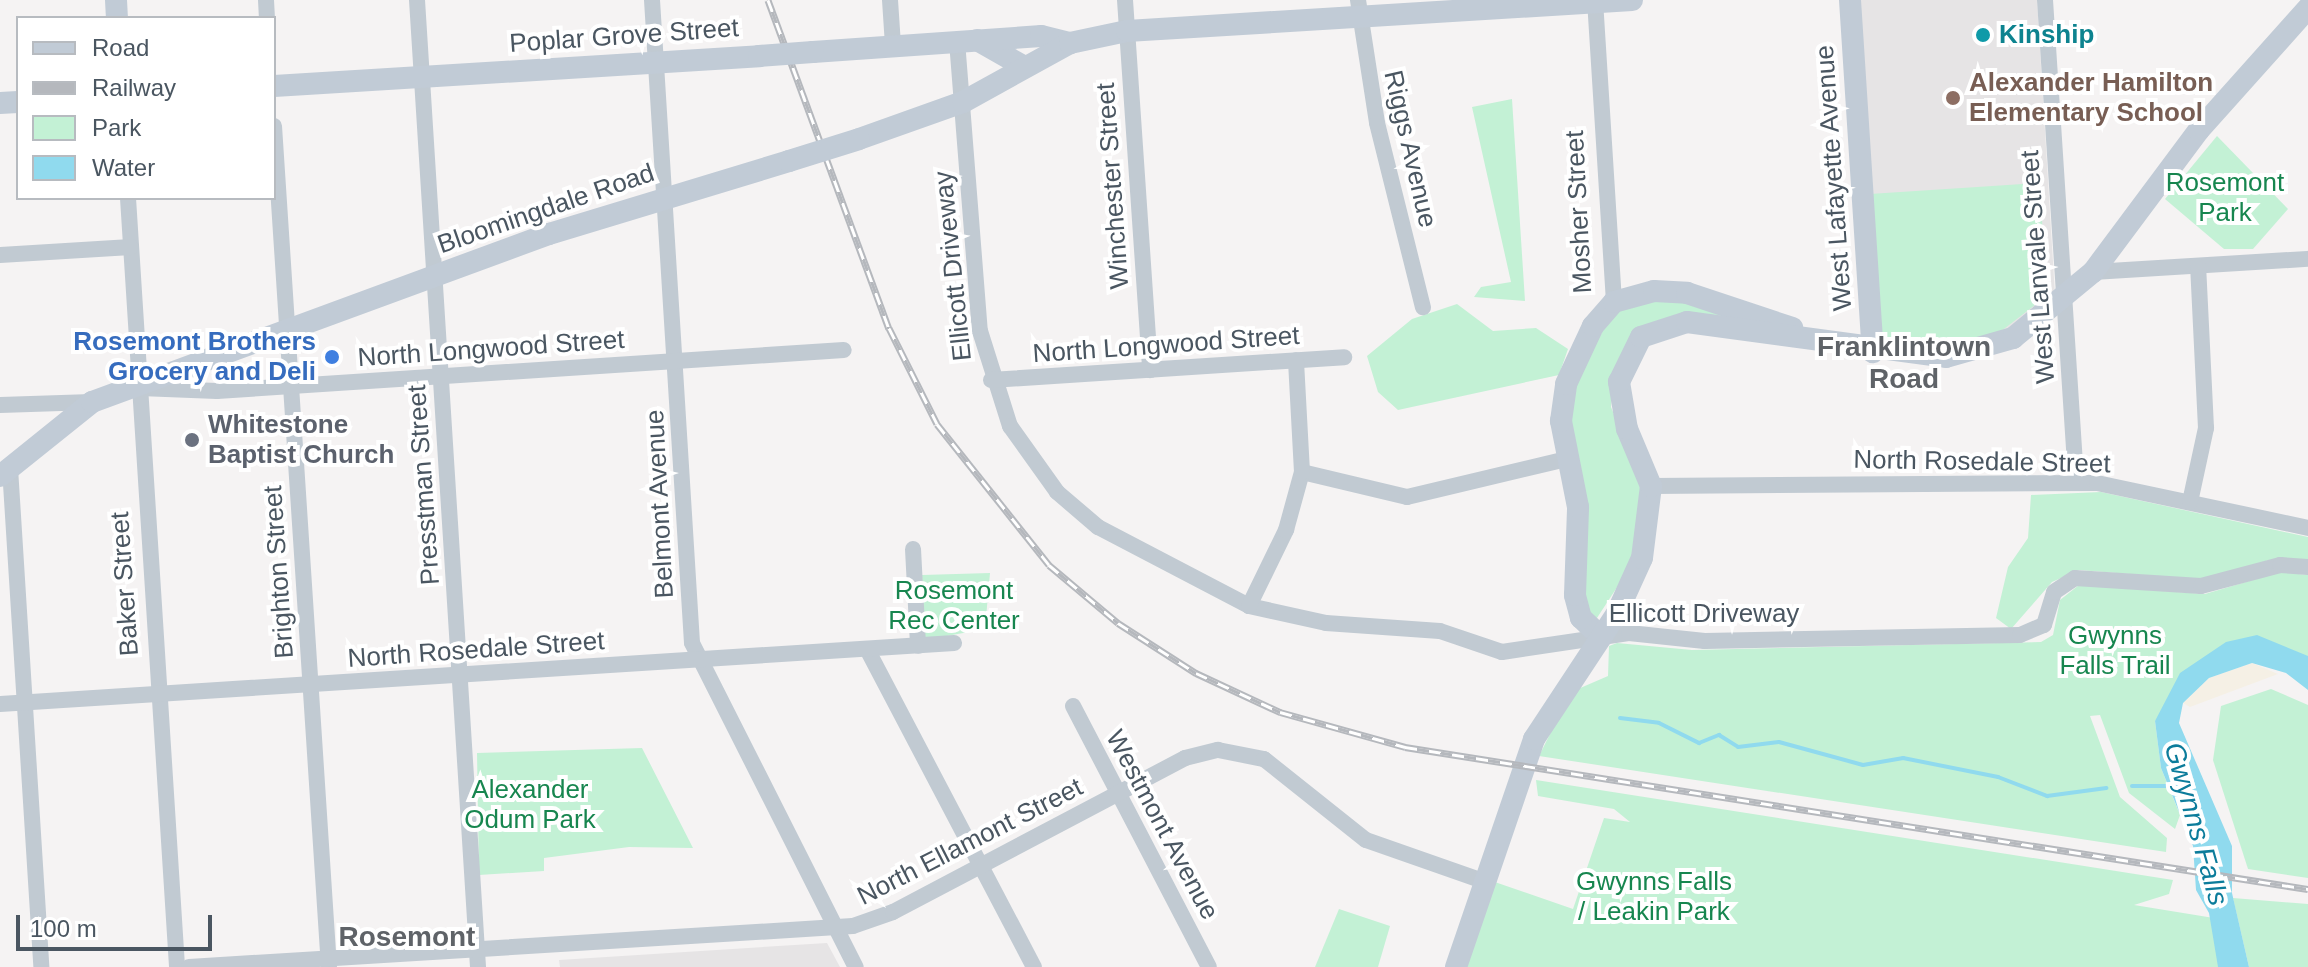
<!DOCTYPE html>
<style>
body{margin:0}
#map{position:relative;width:2308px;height:967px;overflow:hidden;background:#f5f3f3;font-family:Helvetica,sans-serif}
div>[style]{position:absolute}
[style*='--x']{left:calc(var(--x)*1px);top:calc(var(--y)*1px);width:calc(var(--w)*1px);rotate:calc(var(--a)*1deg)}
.education>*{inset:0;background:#e6e4e5}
.green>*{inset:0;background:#c3f1d5}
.sand>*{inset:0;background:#f5f0e5}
.water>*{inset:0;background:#90daee}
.stream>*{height:4px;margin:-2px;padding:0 2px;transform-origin:2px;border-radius:2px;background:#90daee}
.street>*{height:16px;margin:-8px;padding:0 8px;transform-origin:8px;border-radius:8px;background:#c1cad2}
.secondary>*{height:22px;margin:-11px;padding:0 11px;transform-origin:11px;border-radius:11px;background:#c1cbd6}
.rail>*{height:7px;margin-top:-3.5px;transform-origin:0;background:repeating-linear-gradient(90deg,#fff 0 12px,#b5b8bd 0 24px);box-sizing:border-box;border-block:2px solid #b5b8bd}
.secondary-bridge>*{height:22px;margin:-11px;padding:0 11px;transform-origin:11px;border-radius:11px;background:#c1cbd6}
.dots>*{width:22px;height:22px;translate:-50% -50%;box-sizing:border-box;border:4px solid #fff;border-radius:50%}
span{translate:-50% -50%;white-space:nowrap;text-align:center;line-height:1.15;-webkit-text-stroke:8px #fff;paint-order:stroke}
.culture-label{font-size:26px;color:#0d838f;font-weight:700}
.left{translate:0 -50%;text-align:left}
.street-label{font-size:26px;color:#4a5661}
.education-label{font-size:26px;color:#785e54;font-weight:700}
.park-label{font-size:26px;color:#17864f}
.shop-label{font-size:26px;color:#366cbe;font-weight:700}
.right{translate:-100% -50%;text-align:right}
.worship-label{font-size:26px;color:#5b616d;font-weight:700}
.neighbourhood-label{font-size:28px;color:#5f6368;font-weight:700}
.water-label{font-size:28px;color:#0c7c9b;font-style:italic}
.legend{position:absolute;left:16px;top:16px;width:260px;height:184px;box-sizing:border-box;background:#fff;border:2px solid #b7bbc0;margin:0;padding:10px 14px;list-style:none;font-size:24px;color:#4a5661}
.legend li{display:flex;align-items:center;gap:16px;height:40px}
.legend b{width:40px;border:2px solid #b7bbc0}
.scale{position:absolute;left:16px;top:915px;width:196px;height:36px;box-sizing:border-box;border:4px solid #4a5661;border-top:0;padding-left:10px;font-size:24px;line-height:28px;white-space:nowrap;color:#4a5661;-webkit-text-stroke:6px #fff;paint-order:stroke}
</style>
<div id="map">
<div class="education">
<i style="clip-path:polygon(1858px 0,2037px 0,2055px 295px,2011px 331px,1962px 348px,1882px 345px)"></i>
<i style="clip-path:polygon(827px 943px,840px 967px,560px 967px,559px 960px)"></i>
</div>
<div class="green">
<i style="clip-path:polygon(1512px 99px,1525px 301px,1474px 297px,1481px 287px,1511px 282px,1472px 107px)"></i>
<i style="clip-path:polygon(2217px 136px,2288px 209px,2253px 249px,2224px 249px,2165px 199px)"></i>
<i style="clip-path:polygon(2039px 183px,2048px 295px,2000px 332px,1946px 345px,1882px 345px,1870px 194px)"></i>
<i style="clip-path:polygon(1657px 300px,1699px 303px,1771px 328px,1688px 317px,1614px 371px,1611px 407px,1639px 476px,1642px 515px,1627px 572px,1595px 621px,1587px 618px,1568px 439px,1576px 375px,1615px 311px)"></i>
<i style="clip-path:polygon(1457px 304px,1493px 331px,1536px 328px,1568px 349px,1559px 375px,1398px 410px,1378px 392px,1367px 356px,1412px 319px)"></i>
<i style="clip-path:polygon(2101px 492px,2308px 537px,2308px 560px,2269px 560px,2205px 580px,2079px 570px,2052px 582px,2011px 629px,1996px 618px,2008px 567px,2028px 538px,2031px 495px)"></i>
<i style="clip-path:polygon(2280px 572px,2308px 575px,2308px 679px,2234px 654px,2155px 721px,2161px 768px,2180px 815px,2175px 829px,2129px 793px,2100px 715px,2090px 716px,2120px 797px,2167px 838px,2166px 852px,1539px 756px,1571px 692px,1608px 676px,1609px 646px,1617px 643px,1692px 650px,2041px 642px,2053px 635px,2060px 600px,2079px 585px,2205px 594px)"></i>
<i style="clip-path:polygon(990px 573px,985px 629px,925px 640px,922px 575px)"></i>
<i style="clip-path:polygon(2271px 689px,2308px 705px,2308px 878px,2248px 869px,2213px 760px,2221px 706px)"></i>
<i style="clip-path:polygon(642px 748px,693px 848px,629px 847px,544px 858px,544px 871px,479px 875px,477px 753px)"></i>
<i style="clip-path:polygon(1536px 780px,2173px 880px,2169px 894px,2134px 905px,2220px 919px,2228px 967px,1460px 967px,1489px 880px,1573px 909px,1604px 818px,1630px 822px,1614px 809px,1538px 796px)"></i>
<i style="clip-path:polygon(2233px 898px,2308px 904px,2308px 967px,2249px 967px)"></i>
<i style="clip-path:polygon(1339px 909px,1390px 926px,1378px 967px,1315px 967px)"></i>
</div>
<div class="sand">
<i style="clip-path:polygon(2252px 663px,2278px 674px,2190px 707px,2183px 703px,2209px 678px)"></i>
</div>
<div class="water">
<i style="clip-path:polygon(2257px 635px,2308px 656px,2308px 690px,2286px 673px,2252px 663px,2209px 678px,2183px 703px,2179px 723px,2232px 846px,2232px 893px,2249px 967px,2218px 967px,2209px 913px,2196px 890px,2193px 846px,2161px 768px,2155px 721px,2180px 673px,2226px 642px)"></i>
</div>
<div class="stream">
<i style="--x:1620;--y:718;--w:39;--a:7"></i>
<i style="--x:1659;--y:723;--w:45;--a:26.6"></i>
<i style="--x:1699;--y:743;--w:22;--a:-22"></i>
<i style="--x:1719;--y:735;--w:22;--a:32"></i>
<i style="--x:1738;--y:747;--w:41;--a:-7"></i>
<i style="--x:1779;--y:742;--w:87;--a:15.3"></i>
<i style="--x:1863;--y:765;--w:41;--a:-9.9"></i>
<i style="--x:1903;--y:758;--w:97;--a:11.3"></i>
<i style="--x:1998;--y:777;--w:53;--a:21.2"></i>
<i style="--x:2047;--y:796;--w:60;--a:-7.7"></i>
<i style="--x:2132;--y:786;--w:37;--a:0"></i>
</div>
<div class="street">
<i style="--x:266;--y:0;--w:18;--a:87"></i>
<i style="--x:417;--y:0;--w:969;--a:86.39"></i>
<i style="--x:652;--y:0;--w:644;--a:86.44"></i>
<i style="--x:692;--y:643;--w:363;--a:63.2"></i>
<i style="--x:890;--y:0;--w:45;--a:86.2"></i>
<i style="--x:1125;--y:0;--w:371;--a:86.1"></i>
<i style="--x:1358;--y:0;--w:124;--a:81.2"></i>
<i style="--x:1377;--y:123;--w:190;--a:76"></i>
<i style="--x:1595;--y:0;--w:303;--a:86.4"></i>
<i style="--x:2045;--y:0;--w:484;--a:86.3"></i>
<i style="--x:957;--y:41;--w:291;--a:85.5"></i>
<i style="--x:980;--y:331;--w:100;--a:72.5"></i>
<i style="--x:1010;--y:426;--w:81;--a:54.5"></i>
<i style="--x:1057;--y:492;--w:54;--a:40.5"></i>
<i style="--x:1098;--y:527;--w:170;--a:27.6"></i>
<i style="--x:1249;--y:606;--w:79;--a:12.4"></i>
<i style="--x:1326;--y:623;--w:114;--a:4"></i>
<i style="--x:1440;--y:631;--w:65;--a:18.7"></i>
<i style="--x:1502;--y:652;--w:128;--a:-8.5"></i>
<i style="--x:1629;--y:633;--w:76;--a:6"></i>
<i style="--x:1705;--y:641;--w:315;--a:-1.1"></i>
<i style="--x:2020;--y:635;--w:26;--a:-23"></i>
<i style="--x:2044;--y:625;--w:34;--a:-73"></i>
<i style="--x:2054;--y:592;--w:25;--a:-34"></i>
<i style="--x:2075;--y:578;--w:126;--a:3.6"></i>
<i style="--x:2201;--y:586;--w:82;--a:-14.9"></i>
<i style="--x:2280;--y:565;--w:28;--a:4"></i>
<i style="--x:274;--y:126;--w:843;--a:86.26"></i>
<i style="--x:128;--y:198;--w:771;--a:86.35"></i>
<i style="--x:0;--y:255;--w:131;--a:-3.5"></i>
<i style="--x:2093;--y:272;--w:215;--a:-3.5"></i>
<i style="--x:991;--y:380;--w:354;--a:-3.7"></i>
<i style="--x:140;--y:388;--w:77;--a:2.2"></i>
<i style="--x:217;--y:391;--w:628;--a:-3.74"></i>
<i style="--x:0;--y:405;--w:92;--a:-1.9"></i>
<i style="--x:10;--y:468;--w:500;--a:86.4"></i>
<i style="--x:1302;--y:472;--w:108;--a:13.4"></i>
<i style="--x:1407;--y:497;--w:163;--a:-13.4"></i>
<i style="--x:1651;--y:486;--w:446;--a:-0.4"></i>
<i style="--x:2097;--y:483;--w:216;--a:12"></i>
<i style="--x:2190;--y:502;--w:76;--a:-77.8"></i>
<i style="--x:2206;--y:428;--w:162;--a:-92.8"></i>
<i style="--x:913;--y:549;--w:97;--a:87"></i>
<i style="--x:1249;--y:606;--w:85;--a:-64"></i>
<i style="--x:1286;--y:530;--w:60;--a:-74.6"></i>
<i style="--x:1302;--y:472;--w:112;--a:-93.1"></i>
<i style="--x:867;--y:649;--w:359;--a:62.3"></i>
<i style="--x:0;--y:704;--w:956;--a:-3.66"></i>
<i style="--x:1073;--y:706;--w:294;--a:62.5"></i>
<i style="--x:189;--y:967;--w:665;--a:-3.53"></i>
<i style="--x:853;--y:926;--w:42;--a:-19.3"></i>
<i style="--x:893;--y:912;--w:330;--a:-27.8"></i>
<i style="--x:1185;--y:758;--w:34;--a:-14"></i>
<i style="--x:1218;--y:750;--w:47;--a:11.1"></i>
<i style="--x:1264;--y:759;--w:130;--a:38.5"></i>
<i style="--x:1366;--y:840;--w:124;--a:19.3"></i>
</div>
<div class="secondary">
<i style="--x:116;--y:0;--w:18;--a:87"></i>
<i style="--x:1850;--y:0;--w:353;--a:86.3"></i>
<i style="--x:977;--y:40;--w:53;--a:29.5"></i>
<i style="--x:813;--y:52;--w:229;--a:-4"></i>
<i style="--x:1041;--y:36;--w:30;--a:14"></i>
<i style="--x:274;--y:86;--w:486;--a:-3.5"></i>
<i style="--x:0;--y:103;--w:18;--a:-3"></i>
<i style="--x:859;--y:139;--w:110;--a:-19.6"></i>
<i style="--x:963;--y:102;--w:122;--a:-28.9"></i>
<i style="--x:1070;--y:43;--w:58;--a:-11.9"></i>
<i style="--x:1127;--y:31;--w:506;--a:-3.51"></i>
<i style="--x:0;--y:476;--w:118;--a:-38.8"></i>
<i style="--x:92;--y:402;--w:487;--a:-20.2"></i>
<i style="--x:549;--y:234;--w:251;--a:-16.9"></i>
<i style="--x:1601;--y:637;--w:28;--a:-136"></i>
<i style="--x:1581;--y:618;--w:24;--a:-105"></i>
<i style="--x:1575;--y:595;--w:88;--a:-88"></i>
<i style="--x:1578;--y:507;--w:88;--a:-101.2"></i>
<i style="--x:1561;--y:421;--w:37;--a:-82"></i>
<i style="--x:1566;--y:384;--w:64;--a:-65"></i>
<i style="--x:1593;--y:326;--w:32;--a:-49"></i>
<i style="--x:1614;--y:302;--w:41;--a:-15.4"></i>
<i style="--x:1654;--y:291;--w:33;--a:3"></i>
<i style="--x:1687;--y:293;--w:111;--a:18.4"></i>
<i style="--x:1456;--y:967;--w:241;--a:-71.1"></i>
<i style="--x:1534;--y:739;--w:151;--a:-56.6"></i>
<i style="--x:1617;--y:613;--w:60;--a:-65.6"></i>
<i style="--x:1642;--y:558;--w:73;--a:-82.9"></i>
<i style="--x:1651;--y:486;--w:62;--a:-112.8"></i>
<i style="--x:1627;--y:429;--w:48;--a:-99.7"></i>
<i style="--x:1619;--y:382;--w:50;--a:-63.9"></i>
<i style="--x:1641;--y:337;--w:48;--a:-18.1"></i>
<i style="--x:1687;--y:322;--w:261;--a:7.7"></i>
<i style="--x:1946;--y:357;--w:70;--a:-15.8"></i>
<i style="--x:2013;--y:338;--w:104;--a:-39.5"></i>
<i style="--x:2093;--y:272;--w:177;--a:-53.3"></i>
<i style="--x:2199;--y:130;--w:164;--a:-48.2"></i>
</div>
<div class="rail">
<i style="--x:768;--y:0;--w:350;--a:69.8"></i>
<i style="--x:889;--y:328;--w:107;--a:63.4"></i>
<i style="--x:937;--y:424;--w:180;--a:51.5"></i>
<i style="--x:1049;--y:565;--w:90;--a:40"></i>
<i style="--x:1118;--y:623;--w:93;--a:32.7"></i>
<i style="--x:1196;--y:673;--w:93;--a:24.9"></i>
<i style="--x:1280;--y:712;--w:130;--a:15.6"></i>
<i style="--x:1405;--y:747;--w:914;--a:8.94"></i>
</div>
<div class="secondary-bridge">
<i style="--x:759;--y:56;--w:54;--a:-4.2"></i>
<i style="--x:789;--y:161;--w:73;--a:-17.4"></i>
</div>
<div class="dots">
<i style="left:1983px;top:35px;background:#0f9aa8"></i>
<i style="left:1953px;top:98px;background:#8d6e63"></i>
<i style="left:332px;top:357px;background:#3f7fe0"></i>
<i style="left:192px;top:440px;background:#6b7280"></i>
</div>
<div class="culture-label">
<span class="left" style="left:1999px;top:35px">Kinship</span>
</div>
<div class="street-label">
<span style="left:624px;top:36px;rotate:-4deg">Poplar Grove Street</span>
<span style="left:1410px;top:149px;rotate:77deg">Riggs Avenue</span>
<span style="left:1834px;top:178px;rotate:-94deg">West Lafayette Avenue</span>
<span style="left:1113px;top:186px;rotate:-94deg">Winchester Street</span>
<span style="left:546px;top:209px;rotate:-19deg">Bloomingdale Road</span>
<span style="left:1579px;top:212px;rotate:-93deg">Mosher Street</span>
<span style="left:953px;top:266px;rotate:-96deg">Ellicott Driveway</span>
<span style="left:2038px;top:267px;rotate:-94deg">West Lanvale Street</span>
<span style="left:1166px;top:345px;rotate:-4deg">North Longwood Street</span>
<span style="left:491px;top:349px;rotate:-4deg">North Longwood Street</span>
<span style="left:1982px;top:462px;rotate:1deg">North Rosedale Street</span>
<span style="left:424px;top:485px;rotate:-94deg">Presstman Street</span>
<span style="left:660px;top:504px;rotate:-93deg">Belmont Avenue</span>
<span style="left:279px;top:572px;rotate:-94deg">Brighton Street</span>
<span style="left:125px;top:584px;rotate:-94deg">Baker Street</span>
<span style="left:1704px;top:614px">Ellicott Driveway</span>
<span style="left:476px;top:650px;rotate:-4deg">North Rosedale Street</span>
<span style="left:1162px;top:825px;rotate:62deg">Westmont Avenue</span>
<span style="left:970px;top:842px;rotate:-27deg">North Ellamont Street</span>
</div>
<div class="education-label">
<span class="left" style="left:1969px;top:98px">Alexander Hamilton<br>Elementary School</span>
</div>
<div class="park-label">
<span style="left:2225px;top:198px">Rosemont<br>Park</span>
<span style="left:954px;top:606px">Rosemont<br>Rec Center</span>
<span style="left:2115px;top:651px">Gwynns<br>Falls Trail</span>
<span style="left:530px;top:805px">Alexander<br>Odum Park</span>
<span style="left:1654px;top:897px">Gwynns Falls<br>/ Leakin Park</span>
</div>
<div class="shop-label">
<span class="right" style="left:316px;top:357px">Rosemont Brothers<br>Grocery and Deli</span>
</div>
<div class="worship-label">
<span class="left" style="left:208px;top:440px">Whitestone<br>Baptist Church</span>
</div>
<div class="neighbourhood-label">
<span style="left:1904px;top:363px">Franklintown<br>Road</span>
<span style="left:407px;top:937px">Rosemont</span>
</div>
<div class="water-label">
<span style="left:2196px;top:824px;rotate:74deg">Gwynns Falls</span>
</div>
<ul class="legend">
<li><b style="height:10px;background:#c1cbd6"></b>Road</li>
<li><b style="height:10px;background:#b5b8bd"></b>Railway</li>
<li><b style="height:22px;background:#c3f1d5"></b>Park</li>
<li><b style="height:22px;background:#90daee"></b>Water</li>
</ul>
<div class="scale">100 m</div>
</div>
